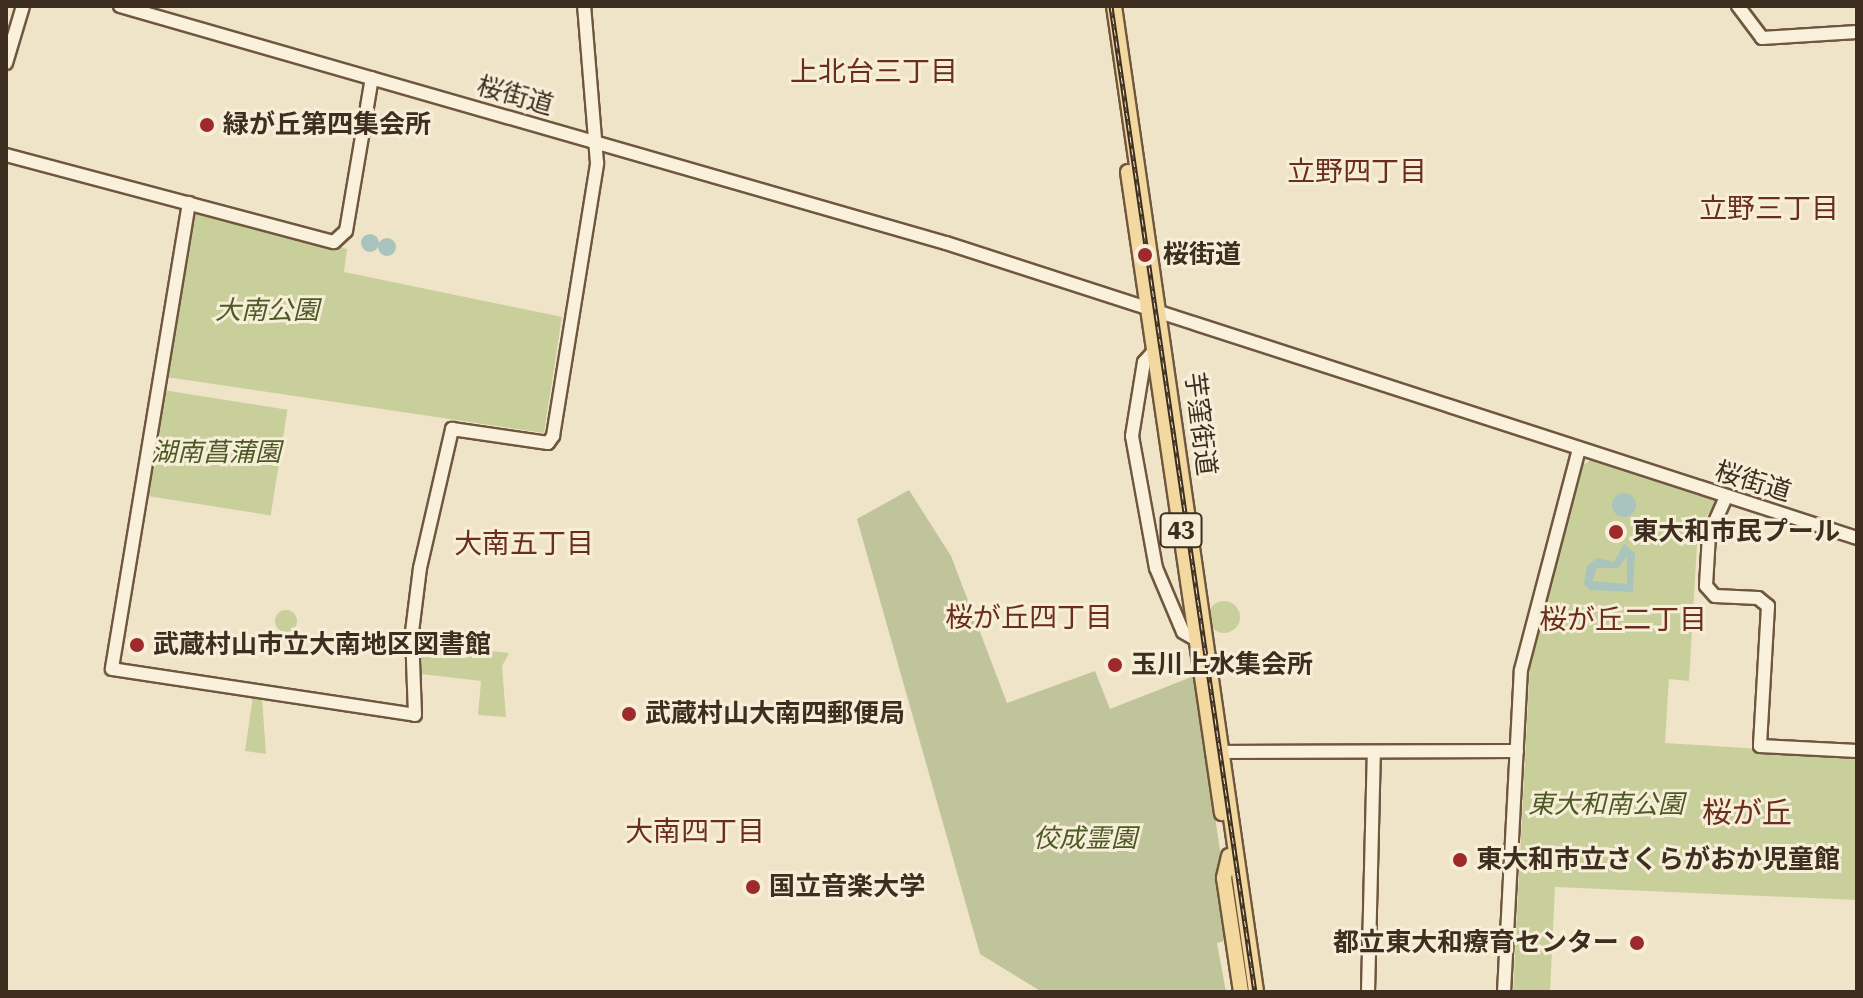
<!DOCTYPE html>
<meta charset="utf-8">
<style>
body{margin:0}
#map{position:relative;width:1863px;height:998px;overflow:hidden;background:#f0e4c8;font-family:"Roboto Serif","Noto Sans JP",serif}
div>[style]{position:absolute}
[style*='--x']{left:calc(var(--x)*1px);top:calc(var(--y)*1px);width:calc(var(--w)*1px);rotate:calc(var(--a)*1deg)}
.green>*{inset:0;background:#c9cf9b;transform-origin:0 0}
.round{border-radius:50%}
.cemetery>*{inset:0;background:#bfc49a}
.water>*{inset:0;background:#a9c4bc}
.roads{filter:drop-shadow(2px 0 #6f573f) drop-shadow(-2px 0 #6f573f) drop-shadow(0 2px #6f573f) drop-shadow(0 -2px #6f573f)}
.secondary>*{height:12px;margin:-6px;padding:0 6px;transform-origin:6px;border-radius:6px;background:#faf1dc}
.primary>*{height:14px;margin:-7px;padding:0 7px;transform-origin:7px;border-radius:7px;background:#f3d9a0}
.rail>*{height:5px;margin-top:-2.5px;transform-origin:0;background:repeating-linear-gradient(90deg,#f7eed8 0 6px,#3d2e20 0 12px);box-sizing:border-box;border-block:2px solid #3d2e20}
.dots>*{width:22px;height:22px;translate:-50% -50%;box-sizing:border-box;border:4px solid #f7eed8;border-radius:50%}
span{translate:-50% -50%;white-space:nowrap;text-align:center;line-height:1.15;-webkit-text-stroke:6px #f7eed8;paint-order:stroke}
.shield-label span{padding:2px 6px;background:#f7eed8;border:2px solid;border-radius:6px;-webkit-text-stroke-width:0}
.shield-label{font-size:24px;color:#3d2e20;font-weight:700}
.street-label{font-size:26px;color:#3d2e20}
.poi-label{font-size:26px;color:#3d2e20;font-weight:700}
.left{translate:0 -50%;text-align:left}
.right{translate:-100% -50%;text-align:right}
.park-label{font-size:26px;color:#4d5a26;font-style:italic}
.neighbourhood-label{font-size:28px;color:#6b2e1e}
.quarter-label{font-size:30px;color:#6b2e1e}
.frame{position:absolute;inset:0;border:8px solid #3d2e20;pointer-events:none}
</style>
<div id="map">
<div class="green">
<i style="clip-path:polygon(196px 211px,347px 249px,344px 272px,562px 317px,544px 433px,166px 377px)"></i>
<i style="left:163px;top:390px;width:126px;height:107px;rotate:9deg"></i>
<i style="clip-path:polygon(1591px 460px,1718px 500px,1698px 528px,1689px 681px,1669px 679px,1665px 743px,1857px 755px,1857px 900px,1555px 887px,1550px 992px,1513px 992px,1530px 663px,1581px 466px)"></i>
<i class="round" style="left:1208px;top:601px;width:32px;height:32px"></i>
<i class="round" style="left:275px;top:610px;width:22px;height:22px"></i>
<i style="clip-path:polygon(450px 647px,509px 653px,502px 666px,506px 717px,478px 715px,481px 681px,421px 674px,415px 648px)"></i>
<i style="clip-path:polygon(253px 696px,262px 698px,266px 754px,245px 751px)"></i>
</div>
<div class="cemetery">
<i style="clip-path:polygon(909px 490px,951px 556px,1007px 703px,1095px 671px,1110px 709px,1194px 676px,1221px 857px,1215px 881px,1224px 941px,1217px 943px,1226px 992px,1042px 992px,980px 954px,857px 519px)"></i>
</div>
<div class="water">
<i class="round" style="left:361px;top:234px;width:18px;height:18px"></i>
<i class="round" style="left:378px;top:238px;width:18px;height:18px"></i>
<i class="round" style="left:1612px;top:493px;width:24px;height:24px"></i>
<i style="clip-path:polygon(evenodd,1624px 544px,1635px 553px,1633px 592px,1590px 590px,1584px 584px,1587px 566px,1597px 558px,1614px 562px,1624px 544px,1627px 556px,1627px 584px,1592px 581px,1597px 568px,1618px 568px,1627px 556px)"></i>
</div>
<div class="roads">
<div class="secondary">
<i style="--x:120;--y:6;--w:859;--a:16.01"></i>
<i style="--x:946;--y:243;--w:958;--a:17.94"></i>
<i style="--x:1738;--y:6;--w:40;--a:53"></i>
<i style="--x:1762;--y:38;--w:95;--a:-3.6"></i>
<i style="--x:6;--y:63;--w:59;--a:-73.4"></i>
<i style="--x:6;--y:155;--w:339;--a:14.9"></i>
<i style="--x:334;--y:242;--w:16;--a:-43"></i>
<i style="--x:346;--y:231;--w:155;--a:-80.4"></i>
<i style="--x:189;--y:203;--w:472;--a:99.4"></i>
<i style="--x:112;--y:669;--w:306;--a:8.6"></i>
<i style="--x:415;--y:715;--w:83;--a:-92.1"></i>
<i style="--x:412;--y:632;--w:64;--a:-82.9"></i>
<i style="--x:420;--y:568;--w:143;--a:-77"></i>
<i style="--x:452;--y:429;--w:97;--a:8.3"></i>
<i style="--x:548;--y:443;--w:9;--a:-54"></i>
<i style="--x:553;--y:436;--w:277;--a:-80.8"></i>
<i style="--x:597;--y:163;--w:158;--a:-94.7"></i>
<i style="--x:1154;--y:351;--w:15;--a:132"></i>
<i style="--x:1144;--y:362;--w:75;--a:99.2"></i>
<i style="--x:1132;--y:436;--w:134;--a:79.7"></i>
<i style="--x:1156;--y:568;--w:69;--a:67.1"></i>
<i style="--x:1183;--y:632;--w:14;--a:30"></i>
<i style="--x:1726;--y:497;--w:42;--a:114.1"></i>
<i style="--x:1709;--y:535;--w:51;--a:93.4"></i>
<i style="--x:1706;--y:586;--w:13;--a:48"></i>
<i style="--x:1715;--y:596;--w:43;--a:2.7"></i>
<i style="--x:1758;--y:598;--w:13;--a:39"></i>
<i style="--x:1768;--y:606;--w:140;--a:93.3"></i>
<i style="--x:1760;--y:746;--w:97;--a:3"></i>
<i style="--x:1212;--y:752;--w:305;--a:-0.2"></i>
<i style="--x:1368;--y:992;--w:240;--a:-88.6"></i>
<i style="--x:1504;--y:992;--w:322;--a:-87"></i>
<i style="--x:1521;--y:670;--w:228;--a:-75.3"></i>
</div>
<div class="primary">
<i style="--x:1114;--y:6;--w:996;--a:81.8"></i>
<i style="--x:1128;--y:172;--w:648;--a:81.66"></i>
<i style="--x:1229;--y:856;--w:23;--a:103"></i>
<i style="--x:1224;--y:878;--w:115;--a:81.5"></i>
</div>
</div>
<div class="rail">
<i style="--x:1111;--y:6;--w:996;--a:81.69"></i>
</div>
<div class="dots">
<i style="left:207px;top:125px;background:#9e2a2b"></i>
<i style="left:1145px;top:255px;background:#9e2a2b"></i>
<i style="left:1616px;top:532px;background:#9e2a2b"></i>
<i style="left:137px;top:645px;background:#9e2a2b"></i>
<i style="left:1115px;top:665px;background:#9e2a2b"></i>
<i style="left:629px;top:714px;background:#9e2a2b"></i>
<i style="left:1460px;top:860px;background:#9e2a2b"></i>
<i style="left:753px;top:887px;background:#9e2a2b"></i>
<i style="left:1637px;top:943px;background:#9e2a2b"></i>
</div>
<div class="shield-label">
<span style="left:1181px;top:530px">43</span>
</div>
<div class="street-label">
<span style="left:515px;top:96px;rotate:16deg">桜街道</span>
<span style="left:1200px;top:424px;rotate:83deg">芋窪街道</span>
<span style="left:1753px;top:482px;rotate:17deg">桜街道</span>
</div>
<div class="poi-label">
<span class="left" style="left:223px;top:125px">緑が丘第四集会所</span>
<span class="left" style="left:1163px;top:255px">桜街道</span>
<span class="left" style="left:1632px;top:532px">東大和市民プール</span>
<span class="left" style="left:153px;top:645px">武蔵村山市立大南地区図書館</span>
<span class="left" style="left:1131px;top:665px">玉川上水集会所</span>
<span class="left" style="left:645px;top:714px">武蔵村山大南四郵便局</span>
<span class="left" style="left:1476px;top:860px">東大和市立さくらがおか児童館</span>
<span class="left" style="left:769px;top:887px">国立音楽大学</span>
<span class="right" style="left:1619px;top:943px">都立東大和療育センター</span>
</div>
<div class="park-label">
<span style="left:267px;top:311px">大南公園</span>
<span style="left:216px;top:453px">湖南菖蒲園</span>
<span style="left:1606px;top:805px">東大和南公園</span>
<span style="left:1085px;top:839px">佼成霊園</span>
</div>
<div class="neighbourhood-label">
<span style="left:874px;top:72px">上北台三丁目</span>
<span style="left:1357px;top:172px">立野四丁目</span>
<span style="left:1769px;top:209px">立野三丁目</span>
<span style="left:524px;top:544px">大南五丁目</span>
<span style="left:1029px;top:618px">桜が丘四丁目</span>
<span style="left:1623px;top:620px">桜が丘二丁目</span>
<span style="left:695px;top:832px">大南四丁目</span>
</div>
<div class="quarter-label">
<span style="left:1747px;top:813px">桜が丘</span>
</div>
<div class="frame"></div>
</div>
